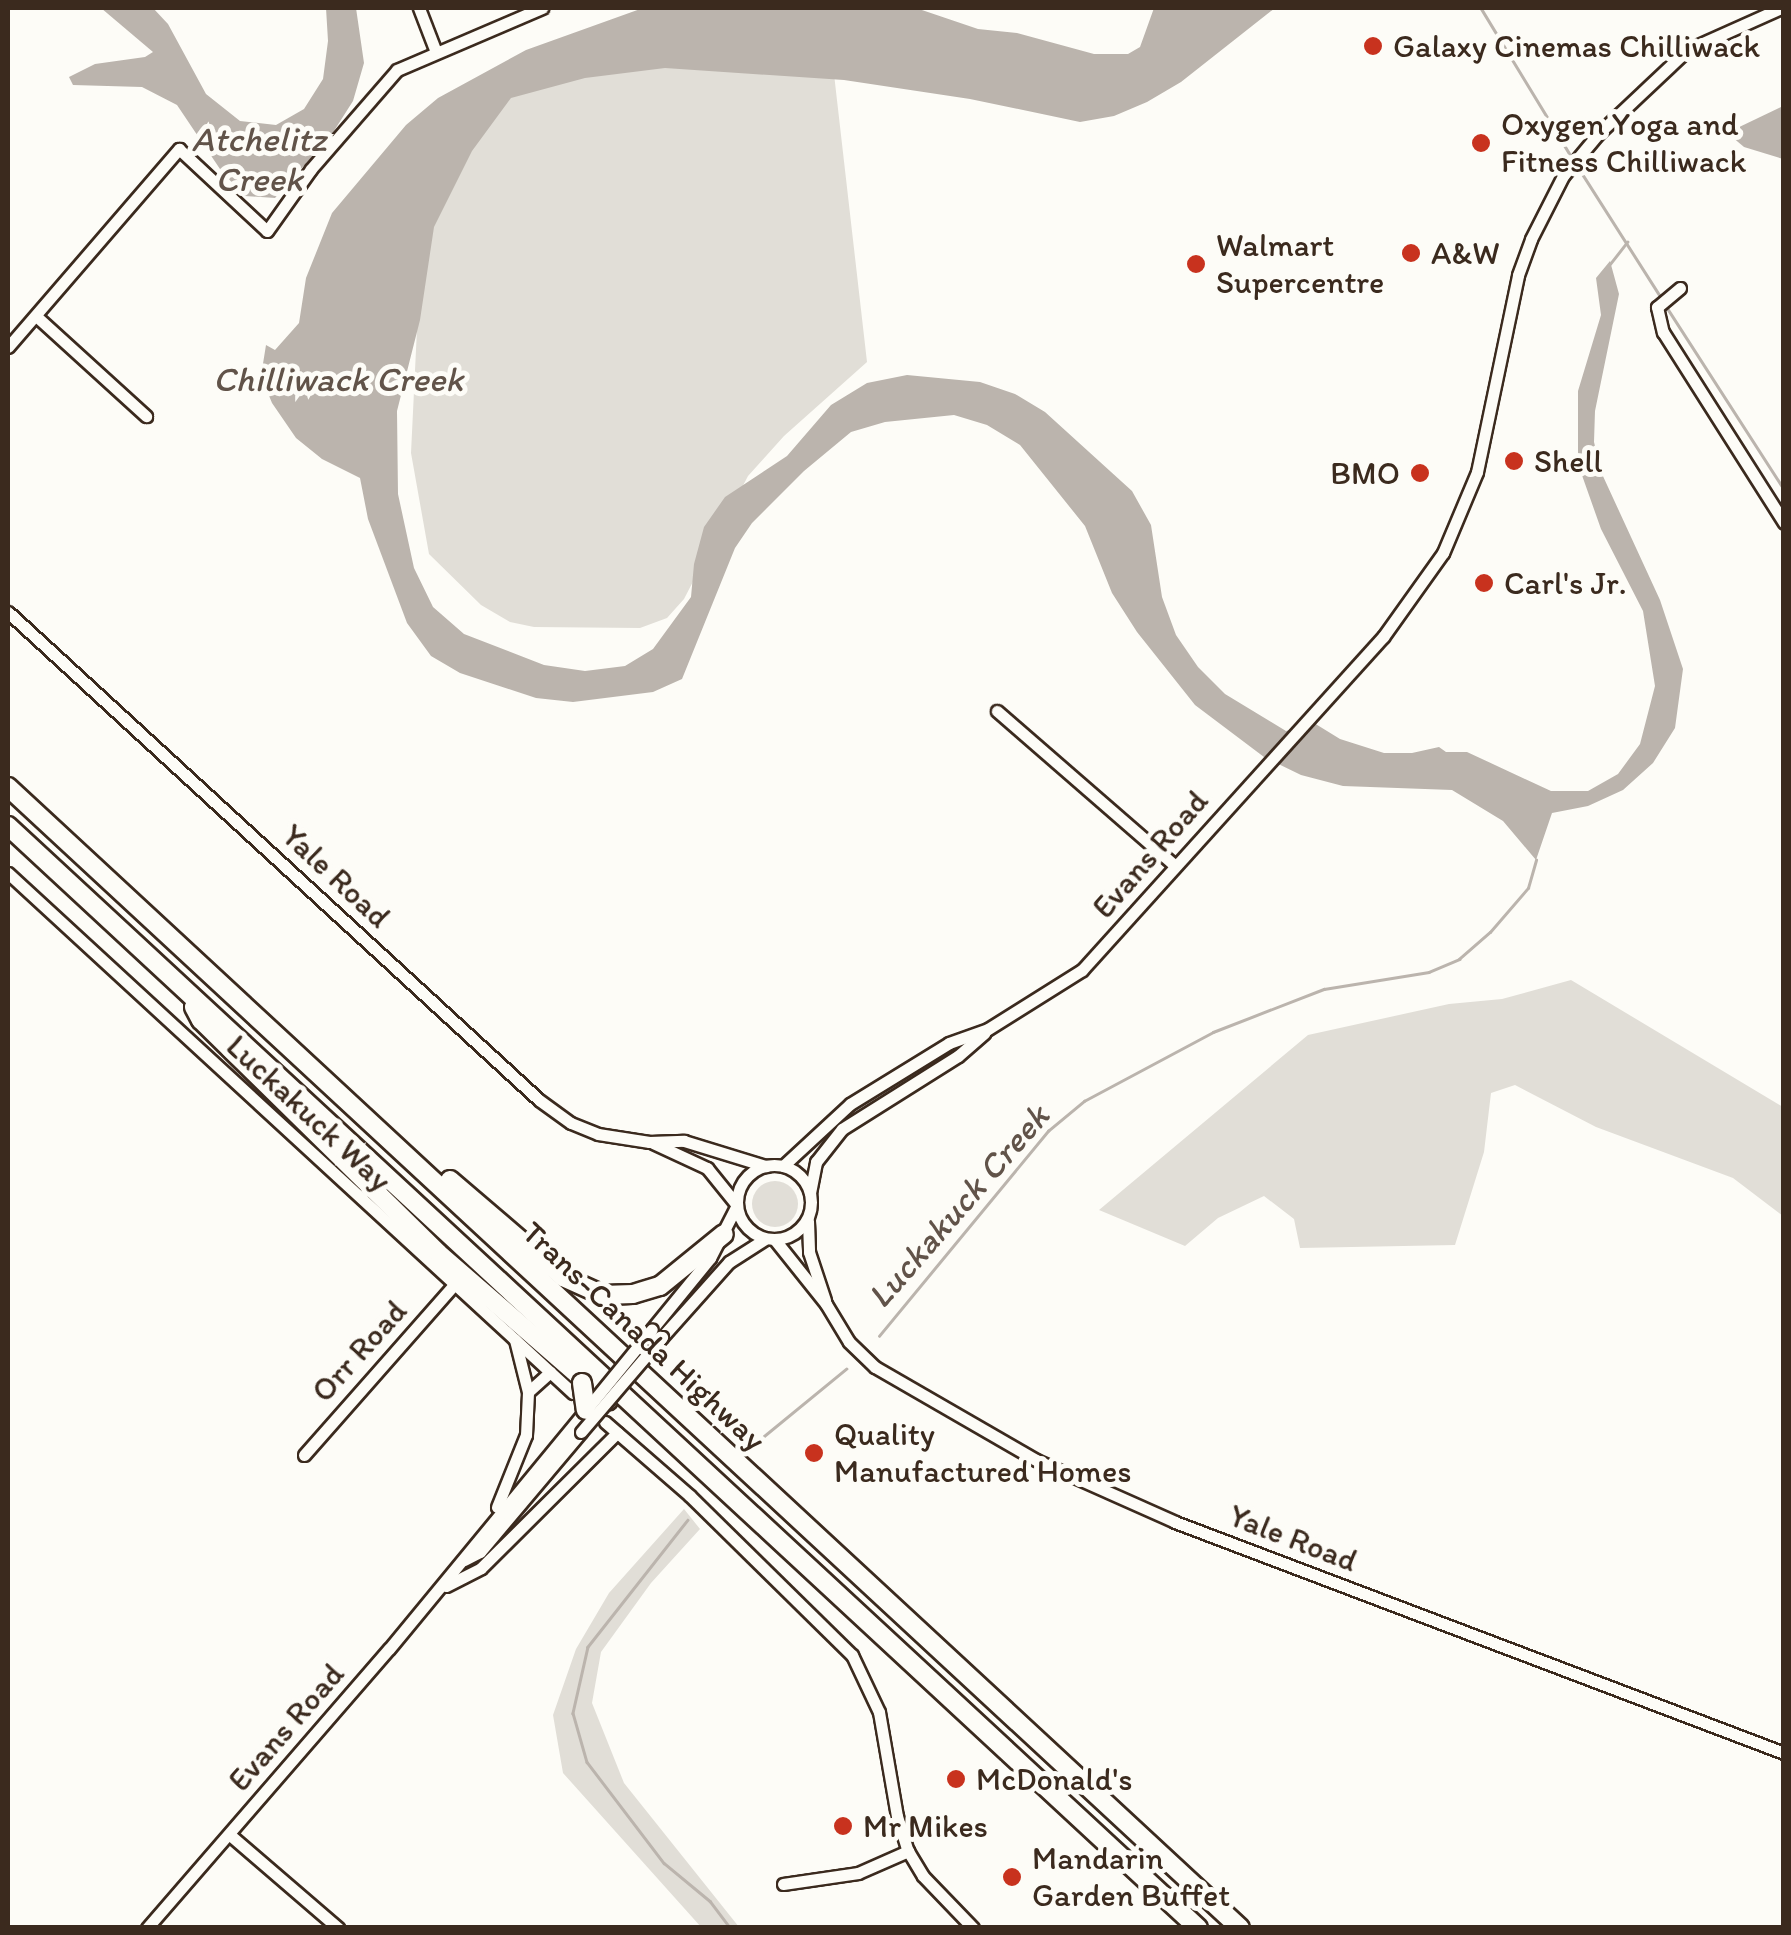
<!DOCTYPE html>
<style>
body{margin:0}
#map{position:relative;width:1791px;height:1935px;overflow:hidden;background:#fdfcf7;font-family:Itim,sans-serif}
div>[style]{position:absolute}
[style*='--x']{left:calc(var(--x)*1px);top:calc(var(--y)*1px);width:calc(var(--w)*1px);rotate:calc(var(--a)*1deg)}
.green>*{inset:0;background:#e1ded7}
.round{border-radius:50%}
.water>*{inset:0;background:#bbb4ad}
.stream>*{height:2.5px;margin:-1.25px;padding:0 1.25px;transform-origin:1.25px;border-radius:1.25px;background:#bbb4ad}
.roads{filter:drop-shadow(2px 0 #3b2a1e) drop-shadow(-2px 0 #3b2a1e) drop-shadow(0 2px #3b2a1e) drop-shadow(0 -2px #3b2a1e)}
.minor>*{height:11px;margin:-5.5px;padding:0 5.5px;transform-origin:5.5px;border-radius:5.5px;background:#fdfcf7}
.minor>.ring{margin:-5.5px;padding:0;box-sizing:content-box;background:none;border:11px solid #fdfcf7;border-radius:50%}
.highway>*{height:18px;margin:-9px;padding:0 9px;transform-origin:9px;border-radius:9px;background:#fdfcf7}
.bridges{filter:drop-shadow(2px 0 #3b2a1e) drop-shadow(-2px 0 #3b2a1e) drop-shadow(0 2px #3b2a1e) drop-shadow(0 -2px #3b2a1e)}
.minor-bridge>*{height:11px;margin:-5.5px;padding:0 5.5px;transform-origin:5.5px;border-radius:5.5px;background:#fdfcf7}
.highway-bridge>*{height:18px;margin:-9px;padding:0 9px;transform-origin:9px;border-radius:9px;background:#fdfcf7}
.dots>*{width:28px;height:28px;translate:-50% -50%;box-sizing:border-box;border:5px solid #fdfcf7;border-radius:50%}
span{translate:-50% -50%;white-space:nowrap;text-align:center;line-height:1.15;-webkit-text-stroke:10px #fdfcf7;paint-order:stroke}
.poi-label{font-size:32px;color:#3b2a1e}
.left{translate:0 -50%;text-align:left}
.right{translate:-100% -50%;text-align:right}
.street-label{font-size:32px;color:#3b2a1e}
.water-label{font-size:35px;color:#615349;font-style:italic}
.frame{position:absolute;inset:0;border:10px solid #3b2a1e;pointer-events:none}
</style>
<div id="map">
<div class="green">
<i style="clip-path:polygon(622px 57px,834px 74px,867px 362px,784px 436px,748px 476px,684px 599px,667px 618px,640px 628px,534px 627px,510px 622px,481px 605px,429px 554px,411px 453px,420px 267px,461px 126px,528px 87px)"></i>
<i style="clip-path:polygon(1571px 980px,1783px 1107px,1783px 1216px,1733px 1178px,1596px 1127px,1515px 1085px,1491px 1093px,1484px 1152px,1455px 1245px,1300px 1248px,1294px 1219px,1264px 1196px,1218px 1218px,1185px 1246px,1099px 1210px,1308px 1035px,1449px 1004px,1502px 999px)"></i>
<i class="round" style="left:752px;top:1181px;width:46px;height:46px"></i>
<i style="clip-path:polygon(684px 1509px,700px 1529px,651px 1583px,601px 1652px,592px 1703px,624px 1783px,739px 1927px,701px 1927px,563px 1773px,553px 1715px,576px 1649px,609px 1593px)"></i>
</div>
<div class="water">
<i style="clip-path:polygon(101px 8px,153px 8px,168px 24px,206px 94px,240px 121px,276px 125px,304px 109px,323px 79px,328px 41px,326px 8px,356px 8px,364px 63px,353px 101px,332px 134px,275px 198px,245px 196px,222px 172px,177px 105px,142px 87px,73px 85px,69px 77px,95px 64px,145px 57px,153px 52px)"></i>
<i style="clip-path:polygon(643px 8px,916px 8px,978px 29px,1017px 33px,1094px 54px,1128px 54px,1140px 47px,1154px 8px,1275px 8px,1181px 82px,1147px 102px,1114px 116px,1080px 122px,970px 99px,844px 80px,665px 68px,585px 78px,511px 98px,472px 151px,434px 227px,420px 320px,397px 411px,398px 494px,414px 568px,433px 607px,464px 634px,544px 665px,585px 671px,625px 666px,653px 649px,691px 597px,694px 564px,704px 527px,725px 497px,787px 456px,831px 405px,867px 383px,907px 375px,980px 382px,1015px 394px,1045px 412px,1132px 491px,1151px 525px,1162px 597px,1176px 635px,1198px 667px,1225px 694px,1286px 731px,1314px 723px,1340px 739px,1384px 753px,1412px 753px,1439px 747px,1446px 752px,1467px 752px,1551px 791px,1588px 791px,1618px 774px,1640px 744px,1655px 686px,1643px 611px,1601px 529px,1578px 464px,1578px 391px,1601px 315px,1596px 278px,1610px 261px,1619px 294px,1595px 411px,1594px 442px,1602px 474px,1660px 600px,1683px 669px,1675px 728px,1653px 763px,1623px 790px,1588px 806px,1552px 813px,1536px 860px,1503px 821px,1452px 790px,1343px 786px,1301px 775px,1264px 757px,1195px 705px,1137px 632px,1112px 593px,1085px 526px,1020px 445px,987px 425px,954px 415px,885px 422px,851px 432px,804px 471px,752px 523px,735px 548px,682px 679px,653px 692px,573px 702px,536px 698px,460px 673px,431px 656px,407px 623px,368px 519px,360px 478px,322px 459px,296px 438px,272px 403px,261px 376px,266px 345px,275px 350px,299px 323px,306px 278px,332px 213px,406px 125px,438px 98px,526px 50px)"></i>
<i style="clip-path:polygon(1783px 106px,1783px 159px,1744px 147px,1731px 136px,1733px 130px)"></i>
</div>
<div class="stream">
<i style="--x:1481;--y:8;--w:173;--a:58.7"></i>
<i style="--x:1578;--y:167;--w:156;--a:57.5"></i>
<i style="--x:1610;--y:264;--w:28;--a:-52"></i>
<i style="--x:1666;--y:306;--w:218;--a:57.2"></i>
<i style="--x:879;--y:1336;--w:266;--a:-50.5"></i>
<i style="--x:1048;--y:1131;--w:47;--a:-39.8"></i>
<i style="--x:1084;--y:1101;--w:146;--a:-28.1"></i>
<i style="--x:1213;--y:1032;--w:119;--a:-21.2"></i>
<i style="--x:1324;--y:989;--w:106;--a:-9.2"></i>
<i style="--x:1429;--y:972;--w:33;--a:-23"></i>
<i style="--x:1459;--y:959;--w:41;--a:-41.1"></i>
<i style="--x:1490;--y:932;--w:58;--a:-49.2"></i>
<i style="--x:1528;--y:888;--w:29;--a:-74"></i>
<i style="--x:758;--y:1441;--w:114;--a:-39.3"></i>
<i style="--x:688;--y:1520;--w:162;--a:128.2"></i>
<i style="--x:588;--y:1647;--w:68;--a:102.8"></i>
<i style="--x:573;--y:1713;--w:51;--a:74.1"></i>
<i style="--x:587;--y:1762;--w:127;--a:52.7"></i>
<i style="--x:664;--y:1863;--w:60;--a:39.6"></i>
<i style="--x:710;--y:1901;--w:34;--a:53"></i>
</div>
<div class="roads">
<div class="minor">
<i style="--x:419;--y:8;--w:47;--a:68.9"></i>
<i style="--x:1680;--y:288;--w:30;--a:140"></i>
<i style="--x:1657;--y:307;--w:26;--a:77"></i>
<i style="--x:1663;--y:332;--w:226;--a:57.6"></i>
<i style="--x:36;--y:316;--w:149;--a:42.3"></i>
<i style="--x:8;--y:347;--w:262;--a:-49.2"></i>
<i style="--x:179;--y:149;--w:120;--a:43"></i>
<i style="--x:267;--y:231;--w:76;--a:-54.6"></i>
<i style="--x:311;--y:169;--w:131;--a:-49"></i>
<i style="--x:397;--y:70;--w:158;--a:-23.2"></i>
<i style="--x:8;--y:612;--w:721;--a:42.58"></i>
<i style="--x:539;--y:1100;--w:39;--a:36"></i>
<i style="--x:571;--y:1123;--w:29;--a:22"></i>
<i style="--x:598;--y:1134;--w:52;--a:8.9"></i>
<i style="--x:649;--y:1142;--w:35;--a:-2"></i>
<i style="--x:684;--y:1141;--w:86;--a:17"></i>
<i style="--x:997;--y:711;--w:236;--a:41"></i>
<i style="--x:8;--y:873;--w:768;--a:42.63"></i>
<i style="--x:653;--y:1143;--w:60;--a:24.8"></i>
<i style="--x:707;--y:1168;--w:46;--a:51.1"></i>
<i class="ring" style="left:737px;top:1165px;width:63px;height:63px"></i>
<i style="--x:783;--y:1166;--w:91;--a:-42.8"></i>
<i style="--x:850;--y:1104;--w:116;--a:-31.6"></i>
<i style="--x:949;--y:1043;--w:41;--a:-19.7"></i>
<i style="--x:988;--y:1029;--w:111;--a:-32.1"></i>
<i style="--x:1082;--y:970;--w:449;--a:-47.9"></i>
<i style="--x:1383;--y:637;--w:103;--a:-54.5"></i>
<i style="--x:1443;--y:553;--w:88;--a:-67.2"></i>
<i style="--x:1477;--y:472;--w:201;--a:-78.2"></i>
<i style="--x:1518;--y:275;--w:38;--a:-70"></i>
<i style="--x:1531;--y:239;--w:71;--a:-63.1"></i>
<i style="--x:1563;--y:176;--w:55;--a:-50.2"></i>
<i style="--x:1598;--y:134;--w:122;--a:-43.3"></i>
<i style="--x:1687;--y:50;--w:103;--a:-24.1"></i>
<i style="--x:810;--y:1193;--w:32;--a:-79"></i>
<i style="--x:816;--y:1162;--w:42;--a:-51.8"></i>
<i style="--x:842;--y:1129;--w:137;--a:-32.2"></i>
<i style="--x:958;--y:1056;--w:35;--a:-41"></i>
<i style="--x:808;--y:1221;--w:31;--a:88"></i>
<i style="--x:809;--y:1252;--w:51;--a:71.6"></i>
<i style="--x:775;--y:1240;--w:82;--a:51.4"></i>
<i style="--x:826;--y:1304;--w:44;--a:58.8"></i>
<i style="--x:849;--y:1342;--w:36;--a:44"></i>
<i style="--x:875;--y:1367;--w:186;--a:30"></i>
<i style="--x:1036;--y:1460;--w:152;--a:24"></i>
<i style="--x:1175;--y:1522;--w:651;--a:20.77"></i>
<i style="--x:652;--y:1329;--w:92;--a:-50.8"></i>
<i style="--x:710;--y:1258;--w:59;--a:-63"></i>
<i style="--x:662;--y:1337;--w:101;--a:-48.2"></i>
<i style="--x:729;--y:1262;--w:43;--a:-32.6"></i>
<i style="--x:528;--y:1392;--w:30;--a:-42"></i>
<i style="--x:605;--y:1422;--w:113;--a:41"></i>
<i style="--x:690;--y:1496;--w:227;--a:44.5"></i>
<i style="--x:852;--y:1655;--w:63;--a:64.7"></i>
<i style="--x:879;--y:1712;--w:106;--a:80.2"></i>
<i style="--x:897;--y:1816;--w:37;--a:73"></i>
<i style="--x:908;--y:1851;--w:29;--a:59"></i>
<i style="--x:923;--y:1876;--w:72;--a:46.1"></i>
<i style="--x:304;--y:1455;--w:228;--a:-48.6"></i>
<i style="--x:497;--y:1507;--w:78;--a:-68.1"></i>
<i style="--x:526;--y:1435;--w:43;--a:-87.3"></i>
<i style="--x:528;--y:1392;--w:54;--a:-104"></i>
<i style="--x:464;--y:1560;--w:18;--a:-27"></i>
<i style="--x:480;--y:1552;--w:157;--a:-49.9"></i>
<i style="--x:446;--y:1586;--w:39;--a:-27"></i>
<i style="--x:481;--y:1568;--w:192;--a:-44.8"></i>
<i style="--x:230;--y:1835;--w:143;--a:40.7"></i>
<i style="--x:783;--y:1884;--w:76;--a:-8.3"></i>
<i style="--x:858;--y:1873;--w:55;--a:-23.7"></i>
<i style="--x:147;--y:1928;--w:369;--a:-49.1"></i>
<i style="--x:389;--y:1649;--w:310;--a:-50.5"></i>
</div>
<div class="highway">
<i style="--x:8;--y:787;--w:1679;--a:42.8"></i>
<i style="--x:8;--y:826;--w:1622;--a:42.8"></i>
<i style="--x:194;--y:1007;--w:15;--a:62"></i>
<i style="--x:201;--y:1020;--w:332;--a:44.5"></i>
<i style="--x:438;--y:1253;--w:225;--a:41"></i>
<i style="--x:450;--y:1180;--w:149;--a:40.6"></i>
<i style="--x:563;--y:1277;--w:44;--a:24.2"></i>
<i style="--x:603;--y:1295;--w:30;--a:-2"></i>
<i style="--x:633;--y:1294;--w:28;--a:-17"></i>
<i style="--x:660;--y:1286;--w:82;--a:-39.1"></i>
</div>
</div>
<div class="bridges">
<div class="minor-bridge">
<i style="--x:586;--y:1410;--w:104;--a:-50.8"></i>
<i style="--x:581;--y:1432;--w:125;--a:-49.5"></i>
</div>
<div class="highway-bridge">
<i style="--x:582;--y:1383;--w:27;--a:82"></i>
</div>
</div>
<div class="dots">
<i style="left:1373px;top:46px;background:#c8321e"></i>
<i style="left:1481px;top:143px;background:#c8321e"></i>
<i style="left:1411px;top:253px;background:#c8321e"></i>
<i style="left:1196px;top:264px;background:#c8321e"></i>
<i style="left:1514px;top:461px;background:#c8321e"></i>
<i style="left:1420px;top:473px;background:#c8321e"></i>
<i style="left:1484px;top:583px;background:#c8321e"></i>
<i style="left:814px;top:1453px;background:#c8321e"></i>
<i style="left:956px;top:1779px;background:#c8321e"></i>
<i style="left:843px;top:1826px;background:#c8321e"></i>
<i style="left:1012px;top:1877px;background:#c8321e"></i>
</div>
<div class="poi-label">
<span class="left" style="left:1393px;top:46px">Galaxy Cinemas Chilliwack</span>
<span class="left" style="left:1501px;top:143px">Oxygen Yoga and<br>Fitness Chilliwack</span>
<span class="left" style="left:1216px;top:264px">Walmart<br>Supercentre</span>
<span class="left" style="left:1431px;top:253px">A&amp;W</span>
<span class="left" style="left:1534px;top:461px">Shell</span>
<span class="right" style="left:1400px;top:473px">BMO</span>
<span class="left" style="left:1504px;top:583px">Carl's Jr.</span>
<span class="left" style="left:834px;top:1453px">Quality<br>Manufactured Homes</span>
<span class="left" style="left:976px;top:1779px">McDonald's</span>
<span class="left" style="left:863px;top:1826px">Mr Mikes</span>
<span class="left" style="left:1032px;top:1877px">Mandarin<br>Garden Buffet</span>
</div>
<div class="street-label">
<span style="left:1150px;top:854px;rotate:-49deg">Evans Road</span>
<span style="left:336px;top:876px;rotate:43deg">Yale Road</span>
<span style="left:309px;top:1113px;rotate:43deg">Luckakuck Way</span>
<span style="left:644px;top:1336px;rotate:43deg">Trans-Canada Highway</span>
<span style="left:359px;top:1351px;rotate:-48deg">Orr Road</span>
<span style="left:1293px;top:1538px;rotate:21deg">Yale Road</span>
<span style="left:286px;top:1727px;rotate:-49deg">Evans Road</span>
</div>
<div class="water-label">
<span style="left:259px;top:159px">Atchelitz<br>Creek</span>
<span style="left:338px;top:379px">Chilliwack Creek</span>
<span style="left:958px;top:1206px;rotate:-49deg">Luckakuck Creek</span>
</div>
<div class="frame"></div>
</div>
